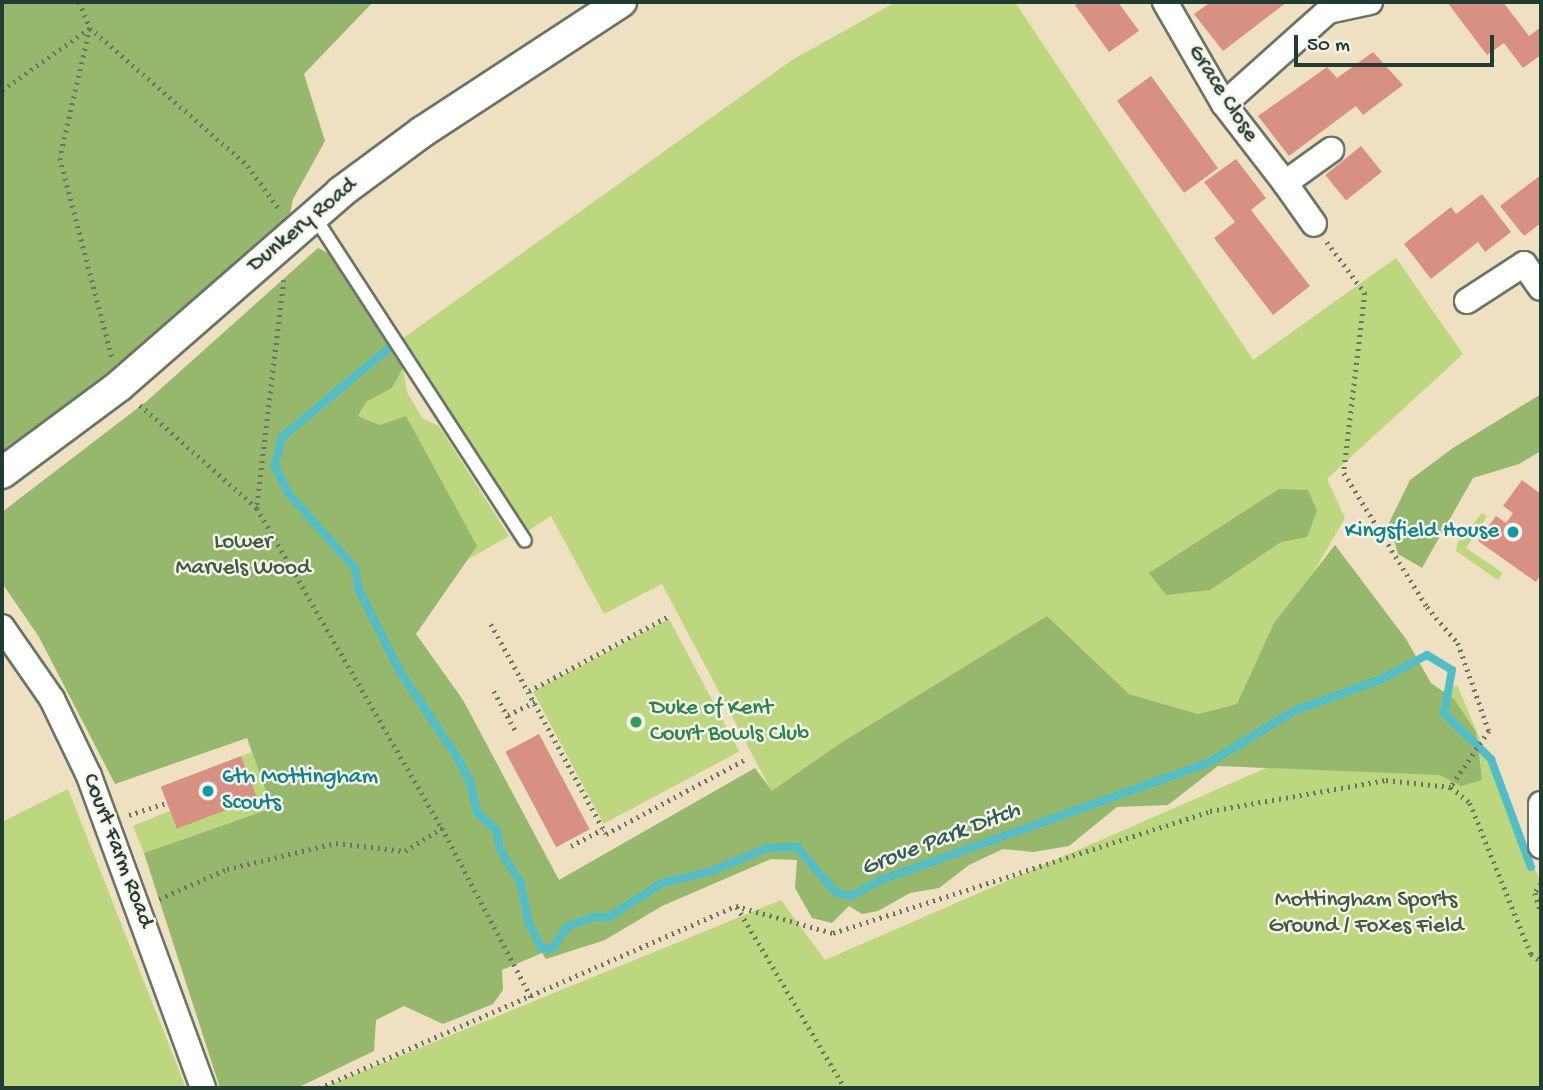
<!DOCTYPE html>
<style>
body{margin:0}
#map{position:relative;width:1543px;height:1090px;overflow:hidden;background:#eee0c0;font-family:"Gochi Hand",sans-serif}
div>[style]{position:absolute}
[style*='--x']{left:calc(var(--x)*1px);top:calc(var(--y)*1px);width:calc(var(--w)*1px);rotate:calc(var(--a)*1deg)}
.green>*{inset:0;background:#bcd77d;transform-origin:0 0}
.forest>*{inset:0;background:#95b86c}
.stream>*{height:8px;margin:-4px;padding:0 4px;transform-origin:4px;border-radius:4px;background:#50bdc8}
.building>*{inset:0;background:#d89083;transform-origin:0 0}
.path>*{height:4.5px;margin-top:-2.25px;transform-origin:0;background:repeating-linear-gradient(90deg,#677665 0 2px,transparent 0 7px)}
.roads{filter:drop-shadow(2px 0 #677665) drop-shadow(-2px 0 #677665) drop-shadow(0 2px #677665) drop-shadow(0 -2px #677665)}
.service>*{height:12px;margin:-6px;padding:0 6px;transform-origin:6px;border-radius:6px;background:#fff}
.minor>*{height:24px;margin:-12px;padding:0 12px;transform-origin:12px;border-radius:12px;background:#fff}
.tertiary>*{height:30px;margin:-15px;padding:0 15px;transform-origin:15px;border-radius:15px;background:#fff}
.dots>*{width:19px;height:19px;translate:-50% -50%;box-sizing:border-box;border:4px solid #f7f3e8;border-radius:50%}
span{translate:-50% -50%;white-space:nowrap;text-align:center;line-height:1.15;-webkit-text-stroke:5px #f7f3e8;paint-order:stroke}
.street-label{font-size:23px;color:#1f3d34}
.culture-label{font-size:23px;color:#0d838f}
.right{translate:-100% -50%;text-align:right}
.left{translate:0 -50%;text-align:left}
.park-label{font-size:23px;color:#3e5c43}
.leisure-label{font-size:23px;color:#27864d}
.water-label{font-size:24px;color:#2b5d59;font-style:italic}
.frame{position:absolute;inset:0;border:4px solid #1f3d34;pointer-events:none}
.scale{position:absolute;left:1294px;top:35px;width:200px;height:32px;box-sizing:border-box;border:4px solid #1f3d34;border-top:0;padding-left:9px;font-size:21px;line-height:24px;white-space:nowrap;color:#1f3d34;-webkit-text-stroke:5px #f7f3e8;paint-order:stroke}
</style>
<div id="map">
<div class="green">
<i style="clip-path:polygon(896px 2px,1015px 2px,1253px 360px,1396px 258px,1463px 354px,1327px 479px,1345px 518px,1237px 704px,1198px 714px,1129px 694px,1047px 616px,839px 744px,772px 792px,662px 584px,604px 614px,551px 516px,528px 531px,402px 339px,792px 60px)"></i>
<i style="clip-path:polygon(403px 368px,407px 392px,422px 418px,439px 426px,509px 536px,467px 560px,477px 546px,380px 425px,358px 416px,366px 402px,392px 388px)"></i>
<i style="clip-path:polygon(1482px 513px,1487px 516px,1466px 548px,1503px 573px,1498px 580px,1456px 551px,1458px 542px)"></i>
<i style="left:669px;top:619px;width:150px;height:154px;rotate:62deg"></i>
<i style="clip-path:polygon(1457px 685px,1541px 883px,1541px 1088px,322px 1088px,781px 900px,825px 960px)"></i>
<i style="clip-path:polygon(252px 752px,272px 808px,144px 853px,133px 826px,170px 811px,176px 827px,256px 798px,241px 756px)"></i>
<i style="clip-path:polygon(68px 789px,186px 1088px,2px 1088px,2px 822px)"></i>
</div>
<div class="forest">
<i style="clip-path:polygon(2px 2px,373px 2px,304px 74px,325px 141px,293px 199px,287px 230px,138px 361px,2px 459px)"></i>
<i style="clip-path:polygon(318px 248px,328px 253px,403px 368px,392px 388px,366px 402px,358px 416px,380px 425px,406px 416px,477px 546px,416px 634px,463px 700px,559px 880px,755px 768px,772px 791px,839px 744px,1047px 616px,1129px 694px,1198px 714px,1237px 704px,1274px 623px,1335px 545px,1406px 639px,1431px 683px,1454px 699px,1476px 732px,1482px 780px,1461px 786px,1440px 775px,1218px 766px,1168px 805px,1117px 807px,1069px 846px,1033px 852px,1003px 849px,969px 865px,939px 888px,910px 893px,878px 911px,862px 914px,849px 906px,832px 923px,812px 918px,795px 888px,797px 860px,771px 859px,662px 906px,605px 940px,546px 959px,542px 953px,502px 970px,503px 990px,493px 1004px,443px 1024px,404px 1006px,376px 1020px,374px 1051px,297px 1088px,220px 1088px,144px 853px,272px 808px,247px 738px,115px 784px,39px 637px,2px 583px,2px 512px,147px 401px)"></i>
<i style="clip-path:polygon(1541px 394px,1541px 451px,1519px 464px,1473px 478px,1422px 568px,1398px 554px,1389px 523px,1410px 480px,1453px 448px)"></i>
<i style="clip-path:polygon(1279px 489px,1308px 490px,1317px 511px,1307px 537px,1281px 542px,1210px 590px,1166px 595px,1149px 573px)"></i>
</div>
<div class="stream">
<i style="--x:389;--y:348;--w:139;--a:140.2"></i>
<i style="--x:282;--y:437;--w:30;--a:104"></i>
<i style="--x:275;--y:466;--w:30;--a:64"></i>
<i style="--x:288;--y:493;--w:101;--a:48.2"></i>
<i style="--x:355;--y:568;--w:20;--a:81"></i>
<i style="--x:358;--y:588;--w:92;--a:63.4"></i>
<i style="--x:399;--y:670;--w:105;--a:56.3"></i>
<i style="--x:457;--y:757;--w:27;--a:62"></i>
<i style="--x:470;--y:781;--w:32;--a:77"></i>
<i style="--x:477;--y:812;--w:28;--a:44"></i>
<i style="--x:497;--y:831;--w:19;--a:81"></i>
<i style="--x:500;--y:850;--w:40;--a:58"></i>
<i style="--x:521;--y:884;--w:38;--a:79"></i>
<i style="--x:528;--y:921;--w:30;--a:64"></i>
<i style="--x:541;--y:948;--w:11;--a:5"></i>
<i style="--x:552;--y:949;--w:27;--a:-56"></i>
<i style="--x:567;--y:927;--w:28;--a:-21"></i>
<i style="--x:593;--y:917;--w:16;--a:0"></i>
<i style="--x:609;--y:917;--w:63;--a:-32.7"></i>
<i style="--x:662;--y:883;--w:51;--a:-13.5"></i>
<i style="--x:712;--y:871;--w:60;--a:-22.7"></i>
<i style="--x:767;--y:848;--w:30;--a:-2"></i>
<i style="--x:797;--y:847;--w:60;--a:49.7"></i>
<i style="--x:836;--y:893;--w:15;--a:11"></i>
<i style="--x:851;--y:896;--w:34;--a:-28"></i>
<i style="--x:881;--y:880;--w:350;--a:-19.7"></i>
<i style="--x:1210;--y:762;--w:98;--a:-31.3"></i>
<i style="--x:1294;--y:711;--w:94;--a:-20"></i>
<i style="--x:1382;--y:679;--w:51;--a:-28.1"></i>
<i style="--x:1427;--y:655;--w:29;--a:31"></i>
<i style="--x:1452;--y:670;--w:44;--a:100.5"></i>
<i style="--x:1444;--y:713;--w:66;--a:44.4"></i>
<i style="--x:1491;--y:759;--w:115;--a:69.7"></i>
</div>
<div class="building">
<i style="clip-path:polygon(1081px 2px,1118px 2px,1139px 31px,1109px 52px,1075px 5px)"></i>
<i style="clip-path:polygon(1211px 2px,1287px 2px,1223px 51px,1194px 14px)"></i>
<i style="clip-path:polygon(1447px 2px,1503px 2px,1529px 36px,1541px 27px,1541px 55px,1523px 68px,1504px 43px,1487px 55px)"></i>
<i style="clip-path:polygon(1373px 52px,1403px 85px,1363px 115px,1356px 106px,1289px 156px,1258px 116px,1327px 67px,1337px 78px)"></i>
<i style="left:1151px;top:76px;width:114px;height:42px;rotate:54deg"></i>
<i style="left:1361px;top:146px;width:33px;height:46px;rotate:51deg"></i>
<i style="clip-path:polygon(1236px 159px,1266px 198px,1251px 210px,1310px 286px,1273px 315px,1214px 238px,1235px 222px,1204px 182px)"></i>
<i style="clip-path:polygon(1541px 175px,1541px 223px,1524px 236px,1500px 206px)"></i>
<i style="clip-path:polygon(1482px 194px,1511px 232px,1485px 252px,1478px 242px,1431px 279px,1404px 244px,1451px 207px,1456px 214px)"></i>
<i style="clip-path:polygon(1522px 480px,1541px 494px,1541px 574px,1536px 582px,1478px 541px,1496px 516px,1506px 523px,1513px 513px,1503px 506px)"></i>
<i style="left:539px;top:734px;width:108px;height:38px;rotate:62deg"></i>
<i style="left:241px;top:756px;width:45px;height:86px;rotate:69deg"></i>
</div>
<div class="path">
<i style="--x:79;--y:2;--w:28;--a:67"></i>
<i style="--x:90;--y:28;--w:210;--a:41.1"></i>
<i style="--x:248;--y:166;--w:54;--a:54"></i>
<i style="--x:90;--y:28;--w:133;--a:103"></i>
<i style="--x:60;--y:158;--w:206;--a:75.4"></i>
<i style="--x:2;--y:90;--w:108;--a:-35.2"></i>
<i style="--x:1327;--y:242;--w:64;--a:53.3"></i>
<i style="--x:1365;--y:293;--w:181;--a:96.7"></i>
<i style="--x:1344;--y:473;--w:158;--a:58.2"></i>
<i style="--x:1427;--y:607;--w:48;--a:49.3"></i>
<i style="--x:1458;--y:643;--w:93;--a:70.6"></i>
<i style="--x:1489;--y:731;--w:68;--a:124.2"></i>
<i style="--x:284;--y:280;--w:230;--a:96.8"></i>
<i style="--x:257;--y:508;--w:370;--a:60"></i>
<i style="--x:442;--y:828;--w:191;--a:62.2"></i>
<i style="--x:140;--y:405;--w:156;--a:41.4"></i>
<i style="--x:491;--y:624;--w:239;--a:61.3"></i>
<i style="--x:606;--y:834;--w:159;--a:-28.2"></i>
<i style="--x:494;--y:691;--w:44;--a:61.7"></i>
<i style="--x:529;--y:691;--w:157;--a:-28.2"></i>
<i style="--x:508;--y:715;--w:30;--a:-26"></i>
<i style="--x:129;--y:815;--w:40;--a:-18"></i>
<i style="--x:571;--y:846;--w:36;--a:-28"></i>
<i style="--x:1541;--y:884;--w:11;--a:124"></i>
<i style="--x:1535;--y:893;--w:21;--a:73"></i>
<i style="--x:159;--y:899;--w:74;--a:-23.8"></i>
<i style="--x:227;--y:869;--w:112;--a:-13.4"></i>
<i style="--x:336;--y:843;--w:69;--a:6.6"></i>
<i style="--x:405;--y:851;--w:44;--a:-31.9"></i>
<i style="--x:737;--y:907;--w:211;--a:59.2"></i>
<i style="--x:319;--y:1088;--w:455;--a:-23.6"></i>
<i style="--x:736;--y:906;--w:101;--a:15.6"></i>
<i style="--x:833;--y:933;--w:396;--a:-17.9"></i>
<i style="--x:1210;--y:811;--w:179;--a:-10"></i>
<i style="--x:1386;--y:780;--w:65;--a:6.1"></i>
<i style="--x:1451;--y:787;--w:25;--a:40"></i>
<i style="--x:1470;--y:803;--w:163;--a:68"></i>
<i style="--x:1531;--y:954;--w:12;--a:35"></i>
</div>
<div class="roads">
<div class="service">
<i style="--x:314;--y:216;--w:387;--a:57"></i>
</div>
<div class="minor">
<i style="--x:1165;--y:2;--w:118;--a:60"></i>
<i style="--x:1224;--y:104;--w:100;--a:52.3"></i>
<i style="--x:1285;--y:183;--w:57;--a:-35.7"></i>
<i style="--x:1224;--y:104;--w:140;--a:-41.8"></i>
<i style="--x:1328;--y:11;--w:43;--a:-12.1"></i>
<i style="--x:1285;--y:183;--w:50;--a:54.7"></i>
<i style="--x:1467;--y:301;--w:68;--a:-33"></i>
<i style="--x:1524;--y:264;--w:29;--a:55"></i>
<i style="--x:2;--y:627;--w:88;--a:55.2"></i>
<i style="--x:52;--y:699;--w:85;--a:64.3"></i>
<i style="--x:89;--y:776;--w:332;--a:69.9"></i>
<i style="--x:1541;--y:804;--w:42;--a:90"></i>
</div>
<div class="tertiary">
<i style="--x:2;--y:473;--w:146;--a:-36.6"></i>
<i style="--x:119;--y:386;--w:295;--a:-41.1"></i>
<i style="--x:341;--y:192;--w:101;--a:-36.5"></i>
<i style="--x:422;--y:132;--w:238;--a:-33.2"></i>
</div>
</div>
<div class="dots">
<i style="left:1513px;top:532px;background:#0f9aa8"></i>
<i style="left:636px;top:722px;background:#2e9e5b"></i>
<i style="left:208px;top:791px;background:#0f9aa8"></i>
</div>
<div class="street-label">
<span style="left:1222px;top:94px;rotate:57deg">Grace Close</span>
<span style="left:303px;top:226px;rotate:-40deg">Dunkery Road</span>
<span style="left:117px;top:851px;rotate:69deg">Court Farm Road</span>
</div>
<div class="culture-label">
<span class="right" style="left:1499px;top:532px">Kingsfield House</span>
<span class="left" style="left:222px;top:791px">6th Mottingham<br>Scouts</span>
</div>
<div class="park-label">
<span style="left:243px;top:556px">Lower<br>Marvels Wood</span>
<span style="left:1366px;top:914px">Mottingham Sports<br>Ground / Foxes Field</span>
</div>
<div class="leisure-label">
<span class="left" style="left:650px;top:722px">Duke of Kent<br>Court Bowls Club</span>
</div>
<div class="water-label">
<span style="left:941px;top:840px;rotate:-21deg">Grove Park Ditch</span>
</div>
<div class="frame"></div>
<div class="scale">50 m</div>
</div>
